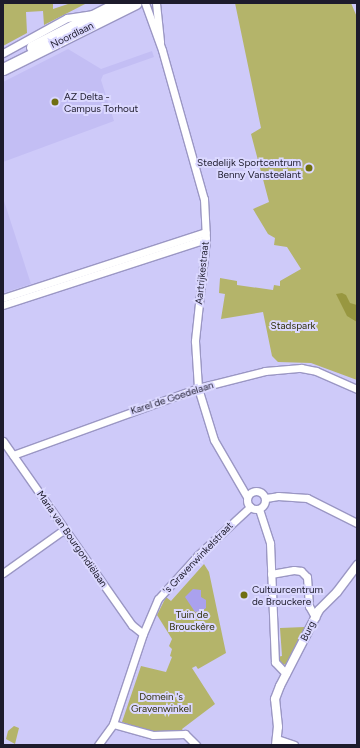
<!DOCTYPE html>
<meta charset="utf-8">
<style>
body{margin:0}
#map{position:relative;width:360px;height:748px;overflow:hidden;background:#cecaf9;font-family:Figtree,sans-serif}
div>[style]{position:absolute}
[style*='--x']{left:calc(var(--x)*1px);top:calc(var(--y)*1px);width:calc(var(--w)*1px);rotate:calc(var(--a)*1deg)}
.built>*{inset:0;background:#c3bef4}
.green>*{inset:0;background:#b4b46a}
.forest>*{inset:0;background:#989740}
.water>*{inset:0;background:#aaa1ee}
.roads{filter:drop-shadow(1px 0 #9b97c4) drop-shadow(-1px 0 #9b97c4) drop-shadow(0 1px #9b97c4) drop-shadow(0 -1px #9b97c4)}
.minor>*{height:7px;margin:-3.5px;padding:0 3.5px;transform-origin:3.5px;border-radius:3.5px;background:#fff}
.minor>.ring{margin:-3.5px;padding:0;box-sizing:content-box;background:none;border:7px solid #fff;border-radius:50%}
.tertiary>*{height:8px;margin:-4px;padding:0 4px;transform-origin:4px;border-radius:4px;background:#fff}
.primary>*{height:11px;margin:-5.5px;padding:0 5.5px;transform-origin:5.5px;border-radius:5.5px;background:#fff}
.dots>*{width:11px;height:11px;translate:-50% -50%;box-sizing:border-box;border:2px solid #dbd8ff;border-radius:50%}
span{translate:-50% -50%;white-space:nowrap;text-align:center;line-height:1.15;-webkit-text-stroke:4px #dbd8ff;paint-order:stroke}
.street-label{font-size:10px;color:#1d1b2c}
.poi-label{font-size:10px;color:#1d1b2c}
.left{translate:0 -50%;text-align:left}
.right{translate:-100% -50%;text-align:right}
.park-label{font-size:10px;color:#31310b}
.frame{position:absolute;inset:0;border:4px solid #1d1b2c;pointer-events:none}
</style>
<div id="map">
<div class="built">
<i style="clip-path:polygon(68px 49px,101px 69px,152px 51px,154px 57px,103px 75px,101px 80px,114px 121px,3px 162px,3px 82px)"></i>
<i style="clip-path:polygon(3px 198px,31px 284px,3px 293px)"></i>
</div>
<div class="green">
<i style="clip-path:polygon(3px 3px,53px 3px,53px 9px,71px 3px,87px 3px,44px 25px,43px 11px,26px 12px,27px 33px,3px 46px)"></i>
<i style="clip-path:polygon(235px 3px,351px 3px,357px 17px,357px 380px,311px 363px,278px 362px,272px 356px,263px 312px,221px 319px,225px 294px,219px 293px,220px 278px,237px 281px,237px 285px,273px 290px,274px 285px,280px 286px,280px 281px,301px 269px,287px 247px,274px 245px,275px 238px,268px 234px,253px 209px,269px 202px,251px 134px,261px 128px)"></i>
<i style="clip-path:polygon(204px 564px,209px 572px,226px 653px,198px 669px,196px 666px,192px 668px,215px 704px,182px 729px,184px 732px,152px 732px,122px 722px,141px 666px,166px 672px,172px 657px,170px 656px,172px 649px,169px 646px,172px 639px,157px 615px,166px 597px,171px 601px)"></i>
<i style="clip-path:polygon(305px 627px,289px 663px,283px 665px,277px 657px,282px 656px,280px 628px)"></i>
<i style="clip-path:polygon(14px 726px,19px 728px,15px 744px,6px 739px,8px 731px)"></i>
</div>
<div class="forest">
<i style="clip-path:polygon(342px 293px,346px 295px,350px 303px,357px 305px,357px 322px,347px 316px,336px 294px)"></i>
</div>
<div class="water">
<i style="clip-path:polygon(193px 589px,201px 590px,201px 597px,206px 600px,206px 608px,202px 611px,195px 612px,185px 597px)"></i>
</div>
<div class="roads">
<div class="minor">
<i style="--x:145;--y:3;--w:50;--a:70.1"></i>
<i style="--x:162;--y:50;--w:155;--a:74.3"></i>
<i style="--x:204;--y:199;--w:40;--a:87.1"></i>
<i style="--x:206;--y:239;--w:103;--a:96.2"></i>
<i style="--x:195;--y:341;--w:47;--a:86.3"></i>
<i style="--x:198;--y:388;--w:54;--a:72.9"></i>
<i style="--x:214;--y:440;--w:66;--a:59.9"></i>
<i style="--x:156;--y:3;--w:39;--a:84"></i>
<i style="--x:3;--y:53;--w:73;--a:-28.7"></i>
<i style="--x:67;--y:18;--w:25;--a:-9"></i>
<i style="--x:3;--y:298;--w:213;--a:-18"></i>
<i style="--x:3;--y:305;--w:213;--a:-18"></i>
<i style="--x:3;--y:441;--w:225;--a:55"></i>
<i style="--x:132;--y:625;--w:14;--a:39"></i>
<i style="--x:13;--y:455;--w:197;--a:-19.9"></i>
<i style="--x:198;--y:388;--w:69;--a:-14.2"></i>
<i style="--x:265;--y:371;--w:36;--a:-5"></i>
<i style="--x:301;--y:368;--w:15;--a:11"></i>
<i style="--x:316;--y:371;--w:45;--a:23.7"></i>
<i class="ring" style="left:247px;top:491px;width:11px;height:11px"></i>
<i style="--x:266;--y:498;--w:12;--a:-9"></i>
<i style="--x:278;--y:496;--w:29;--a:4"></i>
<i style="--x:307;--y:498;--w:56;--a:26.6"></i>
<i style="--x:259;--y:509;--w:36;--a:72"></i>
<i style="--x:270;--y:543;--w:119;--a:87.6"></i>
<i style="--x:275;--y:662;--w:16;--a:47"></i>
<i style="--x:3;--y:573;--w:76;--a:-35.4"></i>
<i style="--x:271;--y:574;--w:23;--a:-10"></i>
<i style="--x:294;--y:570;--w:7;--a:8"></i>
<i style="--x:301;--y:571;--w:8;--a:45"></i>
<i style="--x:307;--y:577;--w:29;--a:86"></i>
<i style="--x:309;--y:606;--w:13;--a:61"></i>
<i style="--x:113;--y:724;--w:41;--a:15.4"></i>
<i style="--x:153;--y:735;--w:32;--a:-2"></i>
<i style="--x:185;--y:734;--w:16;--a:45"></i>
<i style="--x:277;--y:739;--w:18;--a:19"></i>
<i style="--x:98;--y:745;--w:26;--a:-54"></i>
<i style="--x:113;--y:724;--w:95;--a:-71.6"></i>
<i style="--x:143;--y:634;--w:38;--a:-67"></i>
<i style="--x:158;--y:599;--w:59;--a:-47.7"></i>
<i style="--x:198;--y:555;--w:71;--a:-42.7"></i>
</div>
<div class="tertiary">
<i style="--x:276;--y:745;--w:18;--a:-84"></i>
<i style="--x:278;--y:727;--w:28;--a:-96"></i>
<i style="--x:275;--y:699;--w:14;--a:-69"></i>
<i style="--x:280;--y:686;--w:85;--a:-62.8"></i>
<i style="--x:319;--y:610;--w:25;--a:-45"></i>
<i style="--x:337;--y:592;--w:34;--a:-53"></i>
</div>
<div class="primary">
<i style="--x:32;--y:47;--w:97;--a:-27.1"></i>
<i style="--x:3;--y:69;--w:148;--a:-26.4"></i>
</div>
</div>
<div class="dots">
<i style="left:55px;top:102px;background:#706f11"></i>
<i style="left:309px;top:168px;background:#706f11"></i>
<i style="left:244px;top:595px;background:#706f11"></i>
</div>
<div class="street-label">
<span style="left:72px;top:35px;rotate:-26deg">Noordlaan</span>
<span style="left:202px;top:273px;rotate:-84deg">Aartrijkestraat</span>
<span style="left:172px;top:398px;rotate:-18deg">Karel de Goedelaan</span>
<span style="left:72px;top:539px;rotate:55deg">Maria van Bourgondiëlaan</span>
<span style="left:198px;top:558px;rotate:-46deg">'s Gravenwinkelstraat</span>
<span style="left:308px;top:631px;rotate:-64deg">Burg</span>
</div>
<div class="poi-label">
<span class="left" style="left:64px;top:102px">AZ Delta -<br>Campus Torhout</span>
<span class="right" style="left:301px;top:168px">Stedelijk Sportcentrum<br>Benny Vansteelant</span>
<span class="left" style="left:252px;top:595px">Cultuurcentrum<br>de Brouckere</span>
</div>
<div class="park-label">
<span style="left:293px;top:326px">Stadspark</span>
<span style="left:192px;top:620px">Tuin de<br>Brouckère</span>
<span style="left:161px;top:702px">Domein 's<br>Gravenwinkel</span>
</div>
<div class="frame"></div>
</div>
